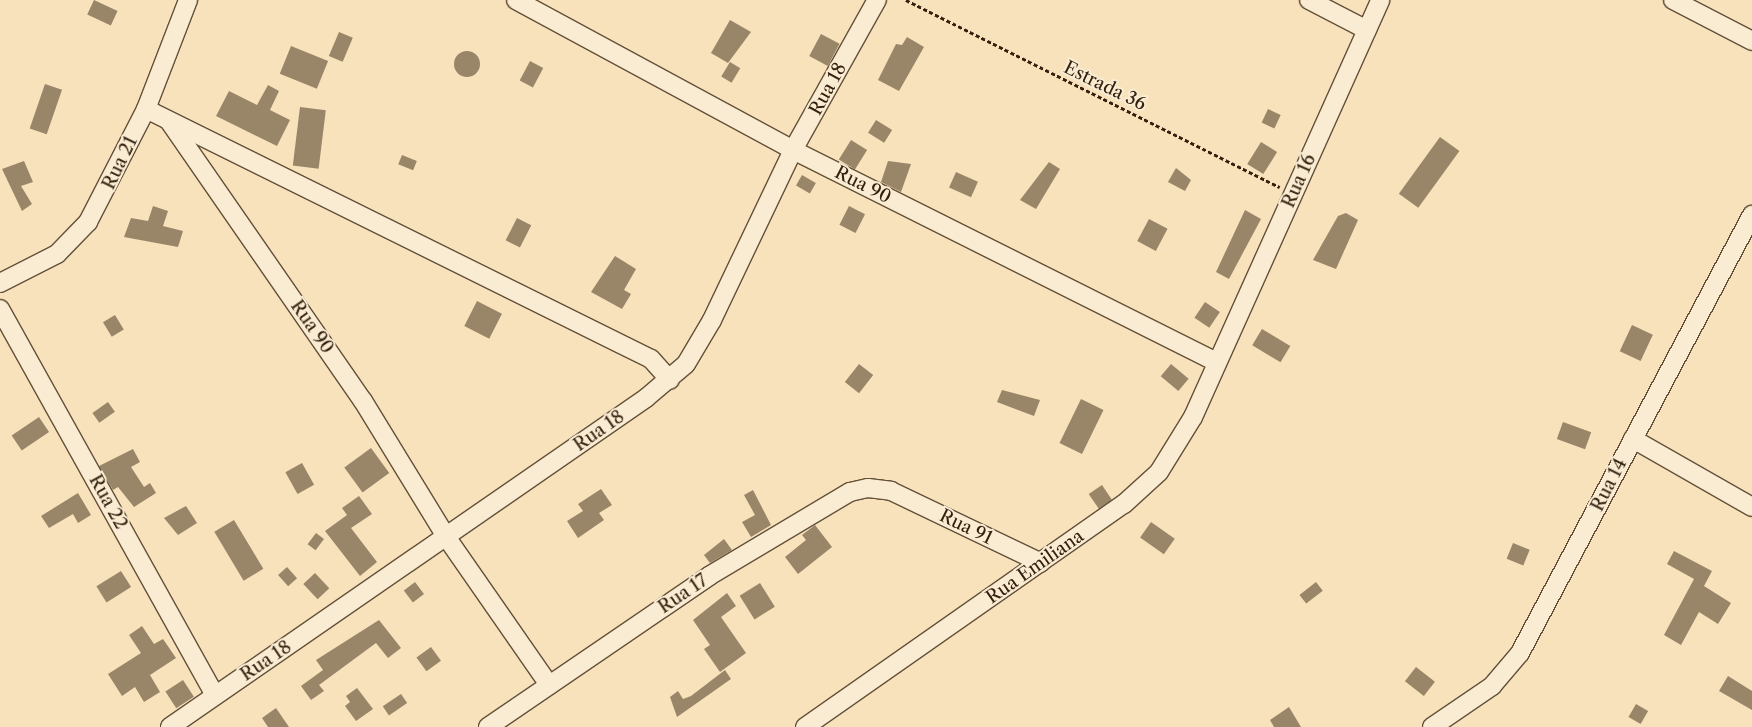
<!DOCTYPE html>
<style>
body{margin:0}
#map{position:relative;width:1752px;height:727px;overflow:hidden;background:#f8e2bb;font-family:"Libre Caslon Text",serif}
div>[style]{position:absolute}
[style*='--x']{left:calc(var(--x)*1px);top:calc(var(--y)*1px);width:calc(var(--w)*1px);rotate:calc(var(--a)*1deg)}
.building>*{inset:0;background:#998568;transform-origin:0 0}
.round{border-radius:50%}
.path>*{height:2.5px;margin-top:-1.25px;transform-origin:0;background:repeating-linear-gradient(90deg,#33200e 0 4px,transparent 0 6.5px)}
.roads{filter:drop-shadow(1px 0 #645039) drop-shadow(-1px 0 #645039) drop-shadow(0 1px #645039) drop-shadow(0 -1px #645039)}
.minor>*{height:18px;margin:-9px;padding:0 9px;transform-origin:9px;border-radius:9px;background:#faecd3}
span{translate:-50% -50%;white-space:nowrap;text-align:center;line-height:1.15;-webkit-text-stroke:4px #faecd3;paint-order:stroke}
.street-label{font-size:18px;color:#33200e}
</style>
<div id="map">
<div class="building">
<i style="left:94px;top:0;width:26px;height:16px;rotate:25deg"></i>
<i style="clip-path:polygon(730px 20px,751px 32px,728px 63px,711px 53px)"></i>
<i style="left:339px;top:32px;width:15px;height:26px;rotate:23deg"></i>
<i style="left:821px;top:34px;width:21px;height:25px;rotate:28deg"></i>
<i style="clip-path:polygon(907px 37px,924px 47px,899px 91px,878px 80px,896px 44px,902px 45px)"></i>
<i style="left:291px;top:46px;width:40px;height:30px;rotate:22deg"></i>
<i class="round" style="left:454px;top:51px;width:26px;height:26px"></i>
<i style="left:530px;top:61px;width:15px;height:22px;rotate:28deg"></i>
<i style="left:730px;top:62px;width:12px;height:17px;rotate:31deg"></i>
<i style="left:45px;top:84px;width:18px;height:47px;rotate:19deg"></i>
<i style="clip-path:polygon(268px 85px,279px 91px,270px 110px,290px 120px,277px 146px,216px 116px,229px 91px,257px 105px)"></i>
<i style="left:300px;top:107px;width:26px;height:59px;rotate:7deg"></i>
<i style="left:1268px;top:109px;width:14px;height:15px;rotate:25deg"></i>
<i style="left:876px;top:120px;width:19px;height:15px;rotate:32deg"></i>
<i style="left:1440px;top:137px;width:24px;height:70px;rotate:36deg"></i>
<i style="left:851px;top:140px;width:19px;height:23px;rotate:32deg"></i>
<i style="left:1261px;top:142px;width:19px;height:26px;rotate:32deg"></i>
<i style="left:402px;top:155px;width:16px;height:10px;rotate:22deg"></i>
<i style="clip-path:polygon(24px 161px,33px 182px,21px 186px,32px 204px,22px 211px,2px 169px)"></i>
<i style="clip-path:polygon(888px 161px,911px 164px,901px 192px,881px 182px)"></i>
<i style="clip-path:polygon(1049px 162px,1060px 169px,1036px 209px,1020px 200px)"></i>
<i style="clip-path:polygon(1176px 168px,1191px 180px,1185px 191px,1168px 182px)"></i>
<i style="left:956px;top:172px;width:24px;height:17px;rotate:24deg"></i>
<i style="left:802px;top:175px;width:16px;height:12px;rotate:30deg"></i>
<i style="clip-path:polygon(153px 206px,168px 211px,163px 226px,183px 231px,178px 247px,124px 237px,131px 218px,148px 221px)"></i>
<i style="left:849px;top:206px;width:18px;height:21px;rotate:27deg"></i>
<i style="clip-path:polygon(1245px 210px,1261px 219px,1229px 279px,1216px 272px)"></i>
<i style="clip-path:polygon(1346px 213px,1358px 220px,1336px 269px,1313px 260px,1338px 216px)"></i>
<i style="left:517px;top:218px;width:16px;height:25px;rotate:27deg"></i>
<i style="left:1149px;top:219px;width:21px;height:25px;rotate:28deg"></i>
<i style="clip-path:polygon(615px 256px,636px 269px,624px 290px,631px 294px,622px 309px,591px 292px)"></i>
<i style="left:477px;top:301px;width:28px;height:28px;rotate:27deg"></i>
<i style="left:1205px;top:302px;width:18px;height:19px;rotate:34deg"></i>
<i style="left:115px;top:315px;width:17px;height:14px;rotate:59deg"></i>
<i style="left:1632px;top:325px;width:23px;height:29px;rotate:25deg"></i>
<i style="left:1262px;top:329px;width:33px;height:19px;rotate:31deg"></i>
<i style="left:859px;top:364px;width:18px;height:23px;rotate:38deg"></i>
<i style="left:1171px;top:364px;width:23px;height:16px;rotate:40deg"></i>
<i style="clip-path:polygon(1002px 390px,1040px 400px,1034px 416px,997px 402px)"></i>
<i style="left:1081px;top:399px;width:25px;height:49px;rotate:26deg"></i>
<i style="left:108px;top:402px;width:12px;height:19px;rotate:55deg"></i>
<i style="left:39px;top:417px;width:18px;height:33px;rotate:56deg"></i>
<i style="left:1563px;top:422px;width:30px;height:18px;rotate:20deg"></i>
<i style="left:371px;top:448px;width:31px;height:33px;rotate:54deg"></i>
<i style="clip-path:polygon(133px 449px,140px 462px,131px 467px,144px 487px,150px 483px,156px 493px,134px 507px,118px 487px,113px 490px,99px 466px)"></i>
<i style="left:302px;top:463px;width:25px;height:19px;rotate:61deg"></i>
<i style="left:1102px;top:485px;width:18px;height:16px;rotate:56deg"></i>
<i style="clip-path:polygon(601px 489px,612px 505px,599px 513px,604px 520px,578px 538px,567px 521px,583px 511px,578px 504px)"></i>
<i style="clip-path:polygon(753px 490px,771px 525px,751px 537px,742px 522px,755px 515px,744px 495px)"></i>
<i style="clip-path:polygon(78px 493px,91px 515px,78px 523px,73px 514px,49px 528px,41px 516px)"></i>
<i style="clip-path:polygon(359px 496px,372px 514px,351px 528px,377px 562px,360px 576px,325px 531px,347px 515px,342px 508px)"></i>
<i style="clip-path:polygon(186px 506px,197px 523px,178px 535px,164px 518px)"></i>
<i style="left:234px;top:520px;width:57px;height:23px;rotate:59deg"></i>
<i style="left:1151px;top:522px;width:29px;height:19px;rotate:35deg"></i>
<i style="clip-path:polygon(815px 525px,832px 547px,798px 574px,785px 557px,806px 540px,802px 535px)"></i>
<i style="left:316px;top:533px;width:10px;height:14px;rotate:37deg"></i>
<i style="clip-path:polygon(724px 539px,732px 550px,710px 563px,704px 555px)"></i>
<i style="left:1513px;top:543px;width:18px;height:17px;rotate:22deg"></i>
<i style="clip-path:polygon(1674px 551px,1712px 571px,1704px 586px,1731px 603px,1718px 624px,1699px 612px,1681px 645px,1664px 635px,1694px 579px,1667px 564px)"></i>
<i style="left:287px;top:567px;width:15px;height:12px;rotate:48deg"></i>
<i style="left:121px;top:571px;width:19px;height:29px;rotate:58deg"></i>
<i style="left:315px;top:573px;width:21px;height:16px;rotate:47deg"></i>
<i style="left:415px;top:582px;width:15px;height:14px;rotate:53deg"></i>
<i style="left:1316px;top:582px;width:11px;height:21px;rotate:52deg"></i>
<i style="left:760px;top:583px;width:28px;height:24px;rotate:58deg"></i>
<i style="clip-path:polygon(727px 593px,736px 606px,721px 617px,746px 653px,720px 672px,704px 649px,710px 645px,693px 620px)"></i>
<i style="clip-path:polygon(379px 620px,401px 648px,388px 658px,376px 643px,319px 685px,324px 691px,311px 700px,301px 686px,323px 670px,316px 660px)"></i>
<i style="clip-path:polygon(142px 626px,154px 644px,163px 639px,176px 658px,150px 675px,160px 692px,144px 702px,135px 687px,122px 696px,108px 674px,141px 653px,129px 635px)"></i>
<i style="left:431px;top:647px;width:17px;height:18px;rotate:54deg"></i>
<i style="left:1416px;top:667px;width:24px;height:18px;rotate:38deg"></i>
<i style="clip-path:polygon(725px 670px,731px 679px,677px 717px,670px 697px,678px 691px,683px 699px,691px 696px)"></i>
<i style="clip-path:polygon(1728px 676px,1752px 691px,1752px 710px,1719px 691px)"></i>
<i style="left:183px;top:680px;width:20px;height:21px;rotate:57deg"></i>
<i style="clip-path:polygon(357px 688px,373px 709px,356px 721px,345px 706px,350px 702px,346px 696px)"></i>
<i style="left:401px;top:694px;width:11px;height:22px;rotate:56deg"></i>
<i style="left:1636px;top:704px;width:14px;height:15px;rotate:30deg"></i>
<i style="clip-path:polygon(1289px 707px,1301px 727px,1274px 727px,1270px 720px)"></i>
<i style="clip-path:polygon(276px 708px,289px 727px,268px 727px,262px 718px)"></i>
</div>
<div class="path">
<i style="--x:906;--y:0;--w:418;--a:26.6"></i>
</div>
<div class="roads">
<div class="minor">
<i style="--x:516;--y:0;--w:315;--a:28.4"></i>
<i style="--x:793;--y:150;--w:472;--a:26.6"></i>
<i style="--x:1309;--y:0;--w:65;--a:27.3"></i>
<i style="--x:1673;--y:0;--w:89;--a:27.4"></i>
<i style="--x:146;--y:109;--w:563;--a:26.34"></i>
<i style="--x:651;--y:359;--w:28;--a:48"></i>
<i style="--x:169;--y:121;--w:341;--a:55.3"></i>
<i style="--x:363;--y:401;--w:161;--a:58.5"></i>
<i style="--x:447;--y:538;--w:179;--a:55.2"></i>
<i style="--x:0;--y:283;--w:64;--a:-27"></i>
<i style="--x:57;--y:254;--w:45;--a:-45.9"></i>
<i style="--x:88;--y:222;--w:127;--a:-62.8"></i>
<i style="--x:146;--y:109;--w:117;--a:-68.9"></i>
<i style="--x:0;--y:309;--w:442;--a:60.9"></i>
<i style="--x:1633;--y:439;--w:137;--a:29.7"></i>
<i style="--x:170;--y:727;--w:579;--a:-34.65"></i>
<i style="--x:646;--y:398;--w:52;--a:-40.4"></i>
<i style="--x:686;--y:364;--w:51;--a:-59.4"></i>
<i style="--x:712;--y:320;--w:188;--a:-64.5"></i>
<i style="--x:793;--y:150;--w:172;--a:-60.8"></i>
<i style="--x:488;--y:727;--w:268;--a:-34.3"></i>
<i style="--x:709;--y:576;--w:164;--a:-30.8"></i>
<i style="--x:850;--y:492;--w:18;--a:-13"></i>
<i style="--x:868;--y:488;--w:23;--a:7"></i>
<i style="--x:891;--y:491;--w:166;--a:25.6"></i>
<i style="--x:805;--y:727;--w:389;--a:-35"></i>
<i style="--x:1124;--y:504;--w:47;--a:-42.4"></i>
<i style="--x:1159;--y:472;--w:65;--a:-58.3"></i>
<i style="--x:1193;--y:417;--w:457;--a:-65.8"></i>
<i style="--x:1432;--y:727;--w:73;--a:-34.3"></i>
<i style="--x:1492;--y:686;--w:43;--a:-49.7"></i>
<i style="--x:1520;--y:653;--w:496;--a:-62.1"></i>
</div>
</div>
<div class="street-label">
<span style="left:1105px;top:86px;rotate:26deg">Estrada 36</span>
<span style="left:828px;top:89px;rotate:-61deg">Rua 18</span>
<span style="left:120px;top:163px;rotate:-64deg">Rua 21</span>
<span style="left:1299px;top:181px;rotate:-66deg">Rua 16</span>
<span style="left:863px;top:185px;rotate:27deg">Rua 90</span>
<span style="left:312px;top:327px;rotate:55deg">Rua 90</span>
<span style="left:599px;top:431px;rotate:-35deg">Rua 18</span>
<span style="left:1609px;top:485px;rotate:-63deg">Rua 14</span>
<span style="left:108px;top:502px;rotate:61deg">Rua 22</span>
<span style="left:966px;top:527px;rotate:26deg">Rua 91</span>
<span style="left:1035px;top:567px;rotate:-35deg">Rua Emiliana</span>
<span style="left:683px;top:594px;rotate:-34deg">Rua 17</span>
<span style="left:266px;top:661px;rotate:-34deg">Rua 18</span>
</div>
</div>
